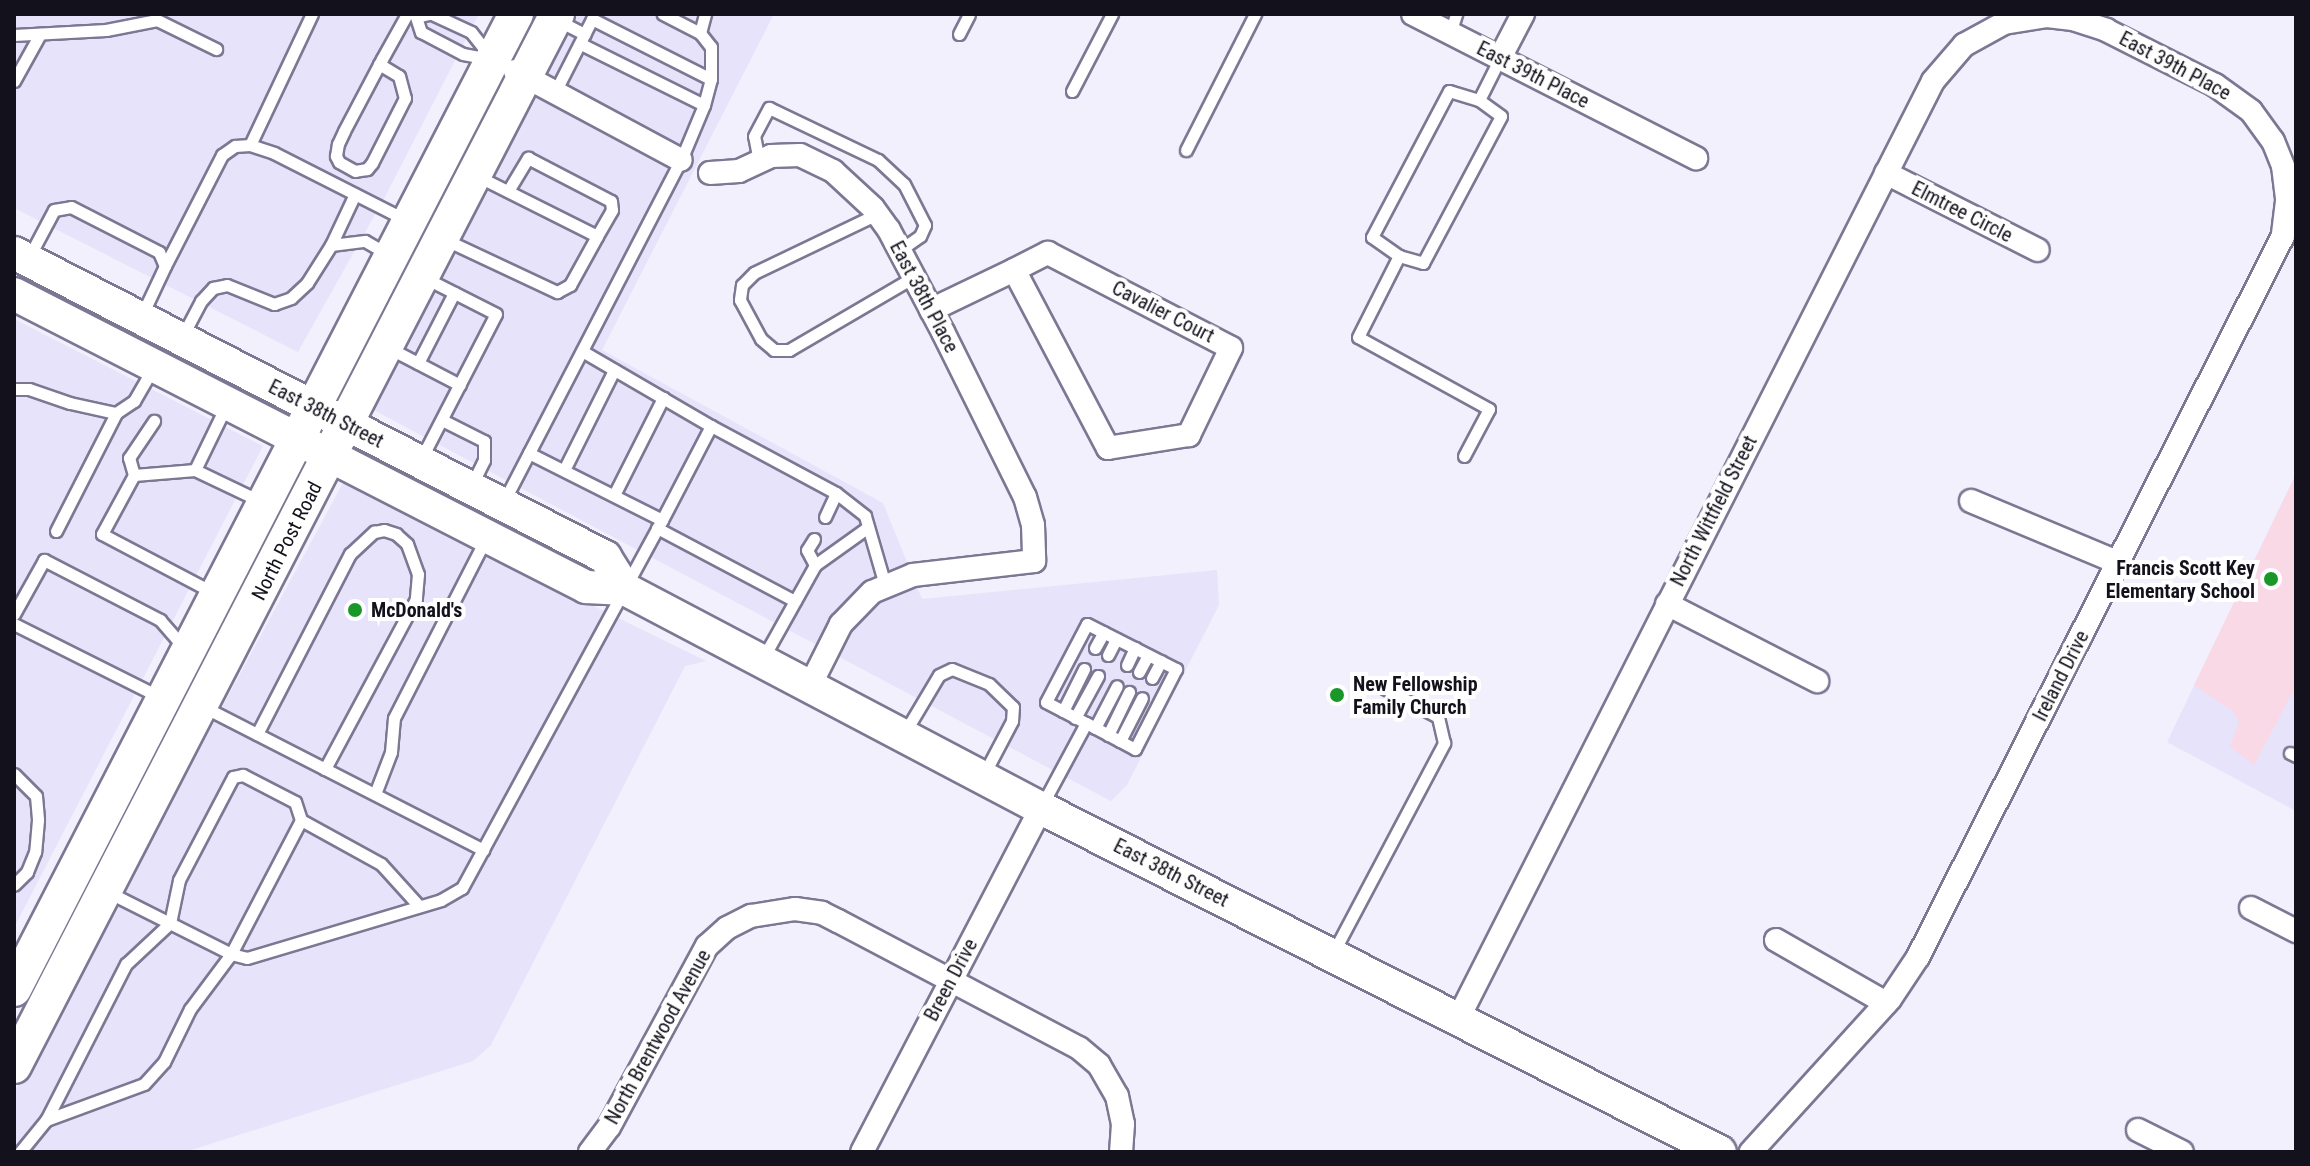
<!DOCTYPE html>
<style>
body{margin:0}
#map{position:relative;width:2310px;height:1166px;overflow:hidden;background:#f2f0fc;font-family:"Roboto Condensed",sans-serif}
div>[style]{position:absolute}
[style*='--x']{left:calc(var(--x)*1px);top:calc(var(--y)*1px);width:calc(var(--w)*1px);rotate:calc(var(--a)*1deg)}
.built>*{inset:0;background:#e7e3fa}
.green>*{inset:0;background:#f9d9e5}
.roads{filter:drop-shadow(2px 0 #7d7793) drop-shadow(-2px 0 #7d7793) drop-shadow(0 2px #7d7793) drop-shadow(0 -2px #7d7793)}
.lane>*{height:11px;margin:-5.5px;padding:0 5.5px;transform-origin:5.5px;border-radius:5.5px;background:#fff}
.street>*{height:22px;margin:-11px;padding:0 11px;transform-origin:11px;border-radius:11px;background:#fff}
.secondary>*{height:32px;margin:-16px;padding:0 16px;transform-origin:16px;border-radius:16px;background:#fff}
.primary>*{height:34px;margin:-17px;padding:0 17px;transform-origin:17px;border-radius:17px;background:#fff}
.dots>*{width:22px;height:22px;translate:-50% -50%;box-sizing:border-box;border:4px solid #fff;border-radius:50%}
span{translate:-50% -50%;white-space:nowrap;text-align:center;line-height:1.15;-webkit-text-stroke:8px #fff;paint-order:stroke}
.street-label{font-size:20px;color:#13111b}
.poi-label{font-size:20px;color:#13111b;font-weight:700}
.right{translate:-100% -50%;text-align:right}
.left{translate:0 -50%;text-align:left}
.frame{position:absolute;inset:0;border:16px solid #13111b;pointer-events:none}
</style>
<div id="map">
<div class="built">
<i style="clip-path:polygon(14px 14px,479px 14px,387px 193px,298px 352px,14px 208px)"></i>
<i style="clip-path:polygon(571px 14px,774px 14px,602px 350px,883px 503px,922px 599px,1217px 570px,1219px 605px,1127px 785px,1111px 801px,368px 407px)"></i>
<i style="clip-path:polygon(14px 319px,263px 446px,14px 928px)"></i>
<i style="clip-path:polygon(2296px 474px,2296px 811px,2167px 742px)"></i>
<i style="clip-path:polygon(343px 483px,706px 661px,685px 666px,491px 1045px,473px 1061px,185px 1152px,14px 1152px,14px 1093px)"></i>
</div>
<div class="green">
<i style="clip-path:polygon(2296px 474px,2296px 686px,2254px 765px,2230px 747px,2239px 721px,2233px 711px,2194px 685px)"></i>
</div>
<div class="roads">
<div class="lane">
<i style="--x:429;--y:14;--w:13;--a:167"></i>
<i style="--x:416;--y:17;--w:16;--a:72"></i>
<i style="--x:421;--y:32;--w:47;--a:27.6"></i>
<i style="--x:463;--y:54;--w:26;--a:11"></i>
<i style="--x:432;--y:14;--w:43;--a:24.8"></i>
<i style="--x:471;--y:32;--w:31;--a:52"></i>
<i style="--x:557;--y:20;--w:31;--a:27"></i>
<i style="--x:700;--y:33;--w:20;--a:-75"></i>
<i style="--x:1450;--y:33;--w:20;--a:-72"></i>
<i style="--x:959;--y:34;--w:22;--a:-63"></i>
<i style="--x:14;--y:35;--w:92;--a:-3.1"></i>
<i style="--x:106;--y:30;--w:52;--a:-11.1"></i>
<i style="--x:157;--y:20;--w:66;--a:26.2"></i>
<i style="--x:581;--y:44;--w:137;--a:26.4"></i>
<i style="--x:379;--y:64;--w:23;--a:31"></i>
<i style="--x:399;--y:76;--w:23;--a:75"></i>
<i style="--x:405;--y:98;--w:73;--a:116.9"></i>
<i style="--x:372;--y:163;--w:8;--a:130"></i>
<i style="--x:367;--y:169;--w:12;--a:171"></i>
<i style="--x:355;--y:171;--w:18;--a:-151"></i>
<i style="--x:339;--y:162;--w:7;--a:-117"></i>
<i style="--x:336;--y:156;--w:12;--a:-81"></i>
<i style="--x:338;--y:144;--w:14;--a:-65"></i>
<i style="--x:344;--y:131;--w:81;--a:-62.2"></i>
<i style="--x:382;--y:59;--w:51;--a:-60.9"></i>
<i style="--x:14;--y:81;--w:54;--a:-61"></i>
<i style="--x:1072;--y:91;--w:87;--a:-62.5"></i>
<i style="--x:555;--y:92;--w:82;--a:-63.1"></i>
<i style="--x:592;--y:19;--w:133;--a:26.8"></i>
<i style="--x:250;--y:145;--w:145;--a:-64.7"></i>
<i style="--x:1186;--y:150;--w:153;--a:-63.1"></i>
<i style="--x:759;--y:161;--w:25;--a:-101"></i>
<i style="--x:754;--y:136;--w:32;--a:-62"></i>
<i style="--x:769;--y:108;--w:121;--a:25.5"></i>
<i style="--x:878;--y:160;--w:35;--a:43"></i>
<i style="--x:904;--y:184;--w:46;--a:62.9"></i>
<i style="--x:925;--y:225;--w:12;--a:114"></i>
<i style="--x:920;--y:236;--w:24;--a:145"></i>
<i style="--x:508;--y:191;--w:39;--a:-59"></i>
<i style="--x:528;--y:158;--w:93;--a:27.4"></i>
<i style="--x:611;--y:201;--w:9;--a:84"></i>
<i style="--x:612;--y:210;--w:30;--a:120"></i>
<i style="--x:877;--y:214;--w:136;--a:154.4"></i>
<i style="--x:754;--y:273;--w:17;--a:135"></i>
<i style="--x:742;--y:285;--w:15;--a:98"></i>
<i style="--x:740;--y:300;--w:44;--a:61.7"></i>
<i style="--x:761;--y:339;--w:17;--a:40"></i>
<i style="--x:774;--y:350;--w:15;--a:0"></i>
<i style="--x:789;--y:350;--w:145;--a:-30.3"></i>
<i style="--x:446;--y:240;--w:123;--a:25.1"></i>
<i style="--x:557;--y:292;--w:15;--a:-28"></i>
<i style="--x:570;--y:285;--w:56;--a:-61.1"></i>
<i style="--x:597;--y:236;--w:132;--a:-153.4"></i>
<i style="--x:331;--y:245;--w:56;--a:-64.8"></i>
<i style="--x:1399;--y:256;--w:33;--a:-145"></i>
<i style="--x:1372;--y:237;--w:165;--a:-62.2"></i>
<i style="--x:1449;--y:91;--w:31;--a:17"></i>
<i style="--x:28;--y:259;--w:55;--a:-62"></i>
<i style="--x:54;--y:210;--w:17;--a:-10"></i>
<i style="--x:71;--y:207;--w:99;--a:27.1"></i>
<i style="--x:159;--y:252;--w:15;--a:67"></i>
<i style="--x:165;--y:266;--w:56;--a:115.2"></i>
<i style="--x:165;--y:266;--w:125;--a:-62.8"></i>
<i style="--x:222;--y:155;--w:16;--a:-35"></i>
<i style="--x:235;--y:146;--w:15;--a:-4"></i>
<i style="--x:250;--y:145;--w:25;--a:18"></i>
<i style="--x:274;--y:153;--w:150;--a:26.9"></i>
<i style="--x:182;--y:337;--w:41;--a:-62.2"></i>
<i style="--x:201;--y:301;--w:18;--a:-47"></i>
<i style="--x:213;--y:288;--w:14;--a:-12"></i>
<i style="--x:227;--y:285;--w:51;--a:22"></i>
<i style="--x:274;--y:304;--w:18;--a:-19"></i>
<i style="--x:291;--y:298;--w:22;--a:-43"></i>
<i style="--x:307;--y:283;--w:45;--a:-57.7"></i>
<i style="--x:331;--y:245;--w:34;--a:-7"></i>
<i style="--x:365;--y:241;--w:28;--a:30"></i>
<i style="--x:387;--y:347;--w:82;--a:27.5"></i>
<i style="--x:582;--y:351;--w:149;--a:30.2"></i>
<i style="--x:711;--y:426;--w:142;--a:28.2"></i>
<i style="--x:836;--y:493;--w:37;--a:38"></i>
<i style="--x:865;--y:516;--w:72;--a:73.8"></i>
<i style="--x:418;--y:363;--w:79;--a:-62.8"></i>
<i style="--x:14;--y:389;--w:15;--a:0"></i>
<i style="--x:29;--y:389;--w:43;--a:18.9"></i>
<i style="--x:70;--y:403;--w:47;--a:12.3"></i>
<i style="--x:227;--y:404;--w:73;--a:115.9"></i>
<i style="--x:195;--y:470;--w:74;--a:25.5"></i>
<i style="--x:442;--y:420;--w:47;--a:26.6"></i>
<i style="--x:484;--y:441;--w:19;--a:90"></i>
<i style="--x:484;--y:460;--w:30;--a:116"></i>
<i style="--x:1464;--y:456;--w:53;--a:-62"></i>
<i style="--x:1489;--y:409;--w:149;--a:-151.2"></i>
<i style="--x:1358;--y:337;--w:91;--a:-63.2"></i>
<i style="--x:1399;--y:256;--w:25;--a:16"></i>
<i style="--x:1423;--y:263;--w:166;--a:-62"></i>
<i style="--x:1501;--y:116;--w:27;--a:-144"></i>
<i style="--x:1479;--y:100;--w:47;--a:-63.4"></i>
<i style="--x:420;--y:461;--w:165;--a:-62.7"></i>
<i style="--x:496;--y:314;--w:82;--a:-153.1"></i>
<i style="--x:195;--y:470;--w:61;--a:175.3"></i>
<i style="--x:134;--y:475;--w:67;--a:118.5"></i>
<i style="--x:102;--y:534;--w:127;--a:27.8"></i>
<i style="--x:564;--y:470;--w:112;--a:-63.4"></i>
<i style="--x:134;--y:475;--w:18;--a:-106"></i>
<i style="--x:129;--y:458;--w:45;--a:-56"></i>
<i style="--x:614;--y:495;--w:109;--a:-63.2"></i>
<i style="--x:503;--y:503;--w:386;--a:-62.6"></i>
<i style="--x:681;--y:160;--w:60;--a:-67.3"></i>
<i style="--x:704;--y:105;--w:27;--a:-75"></i>
<i style="--x:711;--y:79;--w:32;--a:-90"></i>
<i style="--x:711;--y:47;--w:18;--a:-128"></i>
<i style="--x:700;--y:33;--w:42;--a:-152.8"></i>
<i style="--x:825;--y:517;--w:26;--a:-65"></i>
<i style="--x:662;--y:520;--w:106;--a:-62.5"></i>
<i style="--x:657;--y:528;--w:156;--a:27.9"></i>
<i style="--x:56;--y:531;--w:132;--a:-63"></i>
<i style="--x:116;--y:413;--w:22;--a:-34"></i>
<i style="--x:134;--y:401;--w:39;--a:-60"></i>
<i style="--x:814;--y:539;--w:13;--a:122"></i>
<i style="--x:807;--y:550;--w:17;--a:62"></i>
<i style="--x:14;--y:614;--w:62;--a:-60.9"></i>
<i style="--x:44;--y:560;--w:131;--a:27.3"></i>
<i style="--x:160;--y:620;--w:38;--a:49"></i>
<i style="--x:14;--y:624;--w:163;--a:26.6"></i>
<i style="--x:1095;--y:648;--w:18;--a:-61"></i>
<i style="--x:1108;--y:655;--w:18;--a:-63"></i>
<i style="--x:762;--y:660;--w:109;--a:-60.8"></i>
<i style="--x:815;--y:565;--w:65;--a:-35.6"></i>
<i style="--x:1127;--y:665;--w:19;--a:-65"></i>
<i style="--x:1139;--y:672;--w:19;--a:-62"></i>
<i style="--x:1152;--y:678;--w:19;--a:-62"></i>
<i style="--x:202;--y:706;--w:316;--a:27.1"></i>
<i style="--x:1063;--y:711;--w:47;--a:-63.4"></i>
<i style="--x:1075;--y:718;--w:48;--a:-61.3"></i>
<i style="--x:1095;--y:728;--w:47;--a:-62.4"></i>
<i style="--x:905;--y:732;--w:66;--a:-59.2"></i>
<i style="--x:939;--y:675;--w:14;--a:-25"></i>
<i style="--x:952;--y:669;--w:40;--a:22"></i>
<i style="--x:989;--y:684;--w:33;--a:44"></i>
<i style="--x:1013;--y:707;--w:14;--a:94"></i>
<i style="--x:1012;--y:721;--w:62;--a:117.8"></i>
<i style="--x:257;--y:734;--w:203;--a:-62.7"></i>
<i style="--x:350;--y:554;--w:33;--a:-43"></i>
<i style="--x:374;--y:532;--w:10;--a:-11"></i>
<i style="--x:384;--y:530;--w:13;--a:18"></i>
<i style="--x:396;--y:534;--w:15;--a:42"></i>
<i style="--x:407;--y:544;--w:32;--a:70"></i>
<i style="--x:418;--y:574;--w:25;--a:95"></i>
<i style="--x:416;--y:599;--w:193;--a:118.2"></i>
<i style="--x:1108;--y:735;--w:48;--a:-64"></i>
<i style="--x:1120;--y:741;--w:48;--a:-62.9"></i>
<i style="--x:2290;--y:753;--w:7;--a:27"></i>
<i style="--x:14;--y:774;--w:31;--a:45"></i>
<i style="--x:36;--y:796;--w:24;--a:85"></i>
<i style="--x:38;--y:820;--w:32;--a:95"></i>
<i style="--x:35;--y:852;--w:22;--a:112"></i>
<i style="--x:27;--y:872;--w:18;--a:135"></i>
<i style="--x:375;--y:794;--w:45;--a:-69.1"></i>
<i style="--x:391;--y:752;--w:34;--a:-85"></i>
<i style="--x:394;--y:718;--w:200;--a:-62.9"></i>
<i style="--x:1041;--y:807;--w:95;--a:-61.8"></i>
<i style="--x:1086;--y:723;--w:45;--a:-152.3"></i>
<i style="--x:1046;--y:702;--w:88;--a:-62.3"></i>
<i style="--x:1087;--y:624;--w:100;--a:26.8"></i>
<i style="--x:1176;--y:669;--w:90;--a:117.1"></i>
<i style="--x:1135;--y:749;--w:55;--a:-152"></i>
<i style="--x:301;--y:820;--w:91;--a:28.8"></i>
<i style="--x:381;--y:864;--w:57;--a:47.9"></i>
<i style="--x:106;--y:891;--w:140;--a:26.7"></i>
<i style="--x:231;--y:954;--w:16;--a:14"></i>
<i style="--x:247;--y:958;--w:202;--a:-16.6"></i>
<i style="--x:441;--y:900;--w:24;--a:-30"></i>
<i style="--x:462;--y:888;--w:419;--a:-61.5"></i>
<i style="--x:662;--y:520;--w:149;--a:-153.3"></i>
<i style="--x:1333;--y:953;--w:238;--a:-62.1"></i>
<i style="--x:1444;--y:743;--w:27;--a:-103"></i>
<i style="--x:1438;--y:717;--w:61;--a:-151.8"></i>
<i style="--x:20;--y:1152;--w:41;--a:-50.9"></i>
<i style="--x:46;--y:1120;--w:104;--a:-20.2"></i>
<i style="--x:144;--y:1084;--w:30;--a:-48"></i>
<i style="--x:164;--y:1062;--w:59;--a:-63.9"></i>
<i style="--x:190;--y:1009;--w:69;--a:-53.3"></i>
<i style="--x:231;--y:954;--w:151;--a:-62.4"></i>
<i style="--x:301;--y:820;--w:19;--a:-108"></i>
<i style="--x:295;--y:802;--w:59;--a:-152.6"></i>
<i style="--x:243;--y:775;--w:10;--a:169"></i>
<i style="--x:233;--y:777;--w:116;--a:117.7"></i>
<i style="--x:179;--y:880;--w:44;--a:101.8"></i>
<i style="--x:170;--y:923;--w:60;--a:137"></i>
<i style="--x:126;--y:964;--w:175;--a:117.1"></i>
</div>
<div class="street">
<i style="--x:1413;--y:14;--w:318;--a:27"></i>
<i style="--x:1500;--y:58;--w:50;--a:-62.4"></i>
<i style="--x:515;--y:71;--w:188;--a:28.2"></i>
<i style="--x:710;--y:173;--w:29;--a:-4"></i>
<i style="--x:739;--y:171;--w:35;--a:-25"></i>
<i style="--x:771;--y:156;--w:29;--a:-2"></i>
<i style="--x:800;--y:155;--w:37;--a:26"></i>
<i style="--x:833;--y:171;--w:54;--a:42.8"></i>
<i style="--x:873;--y:208;--w:27;--a:54"></i>
<i style="--x:889;--y:230;--w:115;--a:62.1"></i>
<i style="--x:943;--y:332;--w:184;--a:63.6"></i>
<i style="--x:1025;--y:497;--w:29;--a:74"></i>
<i style="--x:1033;--y:525;--w:36;--a:88"></i>
<i style="--x:1034;--y:561;--w:122;--a:173.4"></i>
<i style="--x:913;--y:575;--w:44;--a:157.5"></i>
<i style="--x:872;--y:592;--w:45;--a:134.1"></i>
<i style="--x:841;--y:624;--w:69;--a:116.6"></i>
<i style="--x:1886;--y:173;--w:170;--a:26.9"></i>
<i style="--x:1048;--y:253;--w:206;--a:27.4"></i>
<i style="--x:1231;--y:348;--w:97;--a:115.8"></i>
<i style="--x:1189;--y:435;--w:82;--a:170.9"></i>
<i style="--x:1108;--y:448;--w:201;--a:-117.8"></i>
<i style="--x:1014;--y:270;--w:38;--a:-27"></i>
<i style="--x:931;--y:310;--w:92;--a:-25.7"></i>
<i style="--x:1971;--y:501;--w:160;--a:22.7"></i>
<i style="--x:1667;--y:604;--w:169;--a:27.2"></i>
<i style="--x:2251;--y:908;--w:51;--a:27.1"></i>
<i style="--x:1776;--y:940;--w:127;--a:29.8"></i>
<i style="--x:1459;--y:1017;--w:1049;--a:-63.14"></i>
<i style="--x:1933;--y:81;--w:48;--a:-49.3"></i>
<i style="--x:1964;--y:45;--w:46;--a:-28.8"></i>
<i style="--x:2004;--y:23;--w:44;--a:-9.2"></i>
<i style="--x:2047;--y:16;--w:26;--a:7"></i>
<i style="--x:2073;--y:19;--w:35;--a:18"></i>
<i style="--x:2106;--y:30;--w:122;--a:26.8"></i>
<i style="--x:2215;--y:85;--w:44;--a:35.8"></i>
<i style="--x:2251;--y:111;--w:37;--a:54"></i>
<i style="--x:2273;--y:141;--w:27;--a:68"></i>
<i style="--x:2283;--y:166;--w:35;--a:83"></i>
<i style="--x:2287;--y:201;--w:35;--a:97"></i>
<i style="--x:2283;--y:236;--w:808;--a:116.85"></i>
<i style="--x:1918;--y:957;--w:50;--a:123.7"></i>
<i style="--x:1890;--y:999;--w:207;--a:132.3"></i>
<i style="--x:2138;--y:1130;--w:49;--a:26.6"></i>
<i style="--x:590;--y:1152;--w:31;--a:-53"></i>
<i style="--x:609;--y:1127;--w:206;--a:-61.6"></i>
<i style="--x:707;--y:946;--w:27;--a:-42"></i>
<i style="--x:727;--y:928;--w:27;--a:-27"></i>
<i style="--x:751;--y:916;--w:45;--a:-9"></i>
<i style="--x:795;--y:909;--w:27;--a:8"></i>
<i style="--x:822;--y:913;--w:18;--a:27"></i>
<i style="--x:838;--y:921;--w:272;--a:27.8"></i>
<i style="--x:1079;--y:1048;--w:26;--a:40"></i>
<i style="--x:1099;--y:1065;--w:36;--a:60"></i>
<i style="--x:1117;--y:1096;--w:29;--a:78"></i>
<i style="--x:1123;--y:1124;--w:28;--a:94"></i>
<i style="--x:862;--y:1152;--w:388;--a:-62.5"></i>
</div>
<div class="secondary">
<i style="--x:14;--y:253;--w:665;--a:27.22"></i>
<i style="--x:605;--y:557;--w:38;--a:58"></i>
<i style="--x:14;--y:294;--w:643;--a:27.12"></i>
<i style="--x:586;--y:587;--w:39;--a:3"></i>
<i style="--x:625;--y:589;--w:470;--a:27.8"></i>
<i style="--x:1041;--y:808;--w:761;--a:26.87"></i>
</div>
<div class="primary">
<i style="--x:14;--y:989;--w:1097;--a:-62.76"></i>
<i style="--x:14;--y:1066;--w:1184;--a:-62.7"></i>
</div>
</div>
<div class="dots">
<i style="left:2271px;top:579px;background:#1b9729"></i>
<i style="left:355px;top:610px;background:#1b9729"></i>
<i style="left:1337px;top:695px;background:#1b9729"></i>
</div>
<div class="street-label">
<span style="left:2175px;top:66px;rotate:28deg">East 39th Place</span>
<span style="left:1533px;top:75px;rotate:27deg">East 39th Place</span>
<span style="left:1962px;top:212px;rotate:27deg">Elmtree Circle</span>
<span style="left:924px;top:297px;rotate:62deg">East 38th Place</span>
<span style="left:1163px;top:312px;rotate:27deg">Cavalier Court</span>
<span style="left:326px;top:414px;rotate:27deg">East 38th Street</span>
<span style="left:1714px;top:511px;rotate:-63deg">North Wittfield Street</span>
<span style="left:287px;top:541px;rotate:-63deg">North Post Road</span>
<span style="left:2061px;top:676px;rotate:-63deg">Ireland Drive</span>
<span style="left:1171px;top:873px;rotate:27deg">East 38th Street</span>
<span style="left:951px;top:980px;rotate:-62deg">Breen Drive</span>
<span style="left:658px;top:1037px;rotate:-61deg">North Brentwood Avenue</span>
</div>
<div class="poi-label">
<span class="right" style="left:2255px;top:580px">Francis Scott Key<br>Elementary School</span>
<span class="left" style="left:371px;top:610px">McDonald's</span>
<span class="left" style="left:1353px;top:696px">New Fellowship<br>Family Church</span>
</div>
<div class="frame"></div>
</div>
